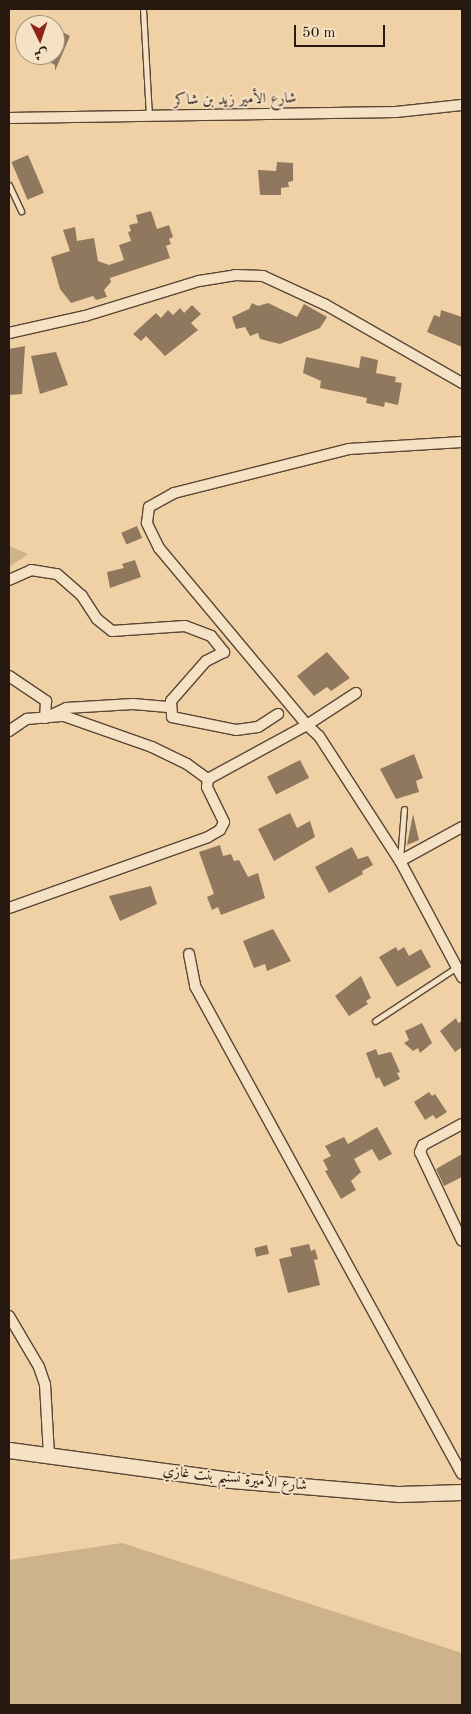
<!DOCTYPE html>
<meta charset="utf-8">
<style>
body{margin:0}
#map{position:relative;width:471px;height:1714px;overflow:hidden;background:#efd1a5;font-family:"Old Standard TT",Amiri,serif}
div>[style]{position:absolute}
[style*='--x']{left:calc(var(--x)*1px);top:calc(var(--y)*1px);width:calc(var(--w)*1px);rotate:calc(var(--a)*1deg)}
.green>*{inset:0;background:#cdb28c}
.building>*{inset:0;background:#8f785d;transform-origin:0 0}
.roads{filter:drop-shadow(1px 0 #594635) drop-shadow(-1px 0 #594635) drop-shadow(0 1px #594635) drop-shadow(0 -1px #594635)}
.lane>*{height:5px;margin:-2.5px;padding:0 2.5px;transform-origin:2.5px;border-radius:2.5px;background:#f5e1c4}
.street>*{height:10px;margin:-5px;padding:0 5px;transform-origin:5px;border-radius:5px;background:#f5e1c4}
.secondary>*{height:15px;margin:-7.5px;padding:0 7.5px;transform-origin:7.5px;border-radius:7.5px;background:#f5e1c4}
span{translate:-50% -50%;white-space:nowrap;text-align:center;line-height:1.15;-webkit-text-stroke:4px #f5e1c4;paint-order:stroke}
.street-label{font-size:15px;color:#271810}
.frame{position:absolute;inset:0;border:10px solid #271810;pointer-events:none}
.north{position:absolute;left:15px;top:15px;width:50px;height:50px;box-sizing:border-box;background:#f5e1c4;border:1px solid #a3917c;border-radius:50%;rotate:176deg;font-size:14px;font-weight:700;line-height:20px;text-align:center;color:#271810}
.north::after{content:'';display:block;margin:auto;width:18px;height:22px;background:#8f2418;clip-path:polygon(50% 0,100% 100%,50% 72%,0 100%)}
.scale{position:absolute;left:294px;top:25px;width:91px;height:22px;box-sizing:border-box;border:2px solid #271810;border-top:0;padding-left:6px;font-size:15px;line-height:18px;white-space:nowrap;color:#271810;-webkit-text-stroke:4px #f5e1c4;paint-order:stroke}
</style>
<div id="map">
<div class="green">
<i style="clip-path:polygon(9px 546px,28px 554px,9px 567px)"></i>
<i style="clip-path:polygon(122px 1543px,462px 1653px,462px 1705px,9px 1705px,9px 1560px)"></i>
</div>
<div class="building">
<i style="clip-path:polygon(55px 28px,70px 36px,55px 71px,55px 65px,37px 55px,55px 55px)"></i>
<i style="left:28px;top:155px;width:41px;height:18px;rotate:67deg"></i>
<i style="clip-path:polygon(277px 162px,293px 163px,293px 181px,288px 182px,289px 187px,281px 188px,281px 195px,260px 195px,258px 170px,276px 171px)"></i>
<i style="clip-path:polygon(151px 211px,157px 229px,169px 225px,173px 237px,169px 239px,171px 244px,166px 246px,170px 258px,110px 278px,111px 282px,104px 290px,107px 297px,96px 300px,93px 296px,71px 303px,60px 289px,51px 257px,70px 251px,63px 230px,75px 227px,77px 241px,94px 238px,98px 261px,109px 265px,124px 260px,119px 245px,131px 241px,128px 232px,131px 231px,129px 225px,138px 223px,136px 215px)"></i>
<i style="clip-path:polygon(252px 303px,258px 306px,268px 303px,297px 317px,304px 304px,327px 317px,320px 328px,280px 344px,260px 339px,258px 333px,250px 336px,245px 327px,236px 329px,232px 317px,249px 309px)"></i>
<i style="clip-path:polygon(192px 305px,201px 314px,191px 323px,198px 330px,165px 356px,146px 336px,141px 341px,133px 334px,156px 313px,161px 318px,168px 310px,173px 315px,180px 308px,184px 313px)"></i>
<i style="clip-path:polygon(441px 310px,462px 317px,462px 347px,427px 332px,434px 315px,440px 317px)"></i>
<i style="clip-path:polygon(25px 346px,22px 394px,9px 395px,9px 349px)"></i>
<i style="clip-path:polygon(56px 352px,68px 385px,40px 394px,31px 356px)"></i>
<i style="clip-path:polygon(361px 356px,378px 360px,376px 373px,396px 377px,395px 382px,402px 383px,398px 405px,385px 402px,384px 407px,366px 403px,367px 398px,320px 388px,321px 381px,303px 373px,306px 357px,359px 368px)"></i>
<i style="left:137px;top:526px;width:13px;height:17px;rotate:67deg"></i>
<i style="clip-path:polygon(135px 560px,141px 577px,110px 588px,107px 572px,124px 568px,122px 564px)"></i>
<i style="clip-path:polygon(327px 652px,350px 678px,331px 691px,327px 687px,314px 696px,297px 676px)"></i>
<i style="clip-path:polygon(414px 754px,423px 778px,416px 781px,419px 792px,396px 799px,380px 769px)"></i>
<i style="left:300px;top:760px;width:20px;height:37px;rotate:63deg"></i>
<i style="clip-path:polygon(290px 813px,297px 828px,310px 821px,315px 837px,274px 861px,258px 829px)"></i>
<i style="clip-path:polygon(413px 814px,419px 840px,407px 845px)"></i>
<i style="clip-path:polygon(220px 845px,223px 856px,231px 854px,234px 861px,239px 860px,248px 877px,258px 873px,265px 898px,221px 915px,218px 907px,212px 910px,207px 897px,214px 894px,199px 852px)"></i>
<i style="clip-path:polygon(352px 847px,358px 859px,368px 856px,373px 865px,362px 871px,363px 874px,329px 893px,315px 867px)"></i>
<i style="clip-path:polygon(151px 886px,157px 904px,120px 921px,109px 896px)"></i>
<i style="clip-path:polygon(273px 929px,291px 961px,267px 971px,265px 964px,254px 968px,243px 941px)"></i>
<i style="clip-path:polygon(396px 947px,398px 951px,404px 947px,409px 956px,421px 949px,431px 967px,397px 987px,379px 957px)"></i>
<i style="clip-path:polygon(361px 976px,371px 998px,366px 1001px,368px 1004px,349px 1016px,335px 996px)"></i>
<i style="clip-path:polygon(456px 1018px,458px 1023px,462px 1021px,462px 1047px,455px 1052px,440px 1031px)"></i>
<i style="clip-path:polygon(422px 1023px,432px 1043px,420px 1053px,418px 1048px,413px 1051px,404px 1043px,409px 1040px,405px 1031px)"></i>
<i style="clip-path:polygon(376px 1049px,378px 1055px,391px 1052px,400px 1072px,397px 1073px,400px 1079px,384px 1087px,379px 1077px,376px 1079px,366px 1053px)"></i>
<i style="clip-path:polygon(429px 1092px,432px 1096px,435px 1094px,447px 1112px,436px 1119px,433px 1115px,425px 1120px,414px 1102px)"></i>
<i style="clip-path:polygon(377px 1127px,392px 1154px,379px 1161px,372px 1149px,354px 1159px,361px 1172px,351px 1181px,356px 1190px,341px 1199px,325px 1171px,328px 1170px,323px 1160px,331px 1156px,325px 1146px,344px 1137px,348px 1144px)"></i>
<i style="clip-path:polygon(462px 1154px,462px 1177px,444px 1186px,436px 1169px)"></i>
<i style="clip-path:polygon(309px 1244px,311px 1251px,315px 1249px,318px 1259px,314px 1260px,320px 1285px,288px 1293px,279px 1259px,292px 1256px,290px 1248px)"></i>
<i style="left:267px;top:1245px;width:9px;height:13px;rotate:77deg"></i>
</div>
<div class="roads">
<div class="lane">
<i style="--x:143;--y:9;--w:108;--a:86.8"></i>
<i style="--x:9;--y:185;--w:29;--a:65"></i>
<i style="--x:400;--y:860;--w:51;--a:-85.5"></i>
<i style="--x:375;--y:1021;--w:98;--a:-33.4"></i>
</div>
<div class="street">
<i style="--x:9;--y:118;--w:387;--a:-0.9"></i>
<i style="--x:396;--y:112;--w:66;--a:-6.1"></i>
<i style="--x:9;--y:333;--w:78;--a:-12.6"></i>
<i style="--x:85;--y:316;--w:119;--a:-17.1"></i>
<i style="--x:199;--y:281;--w:36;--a:-9"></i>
<i style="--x:235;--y:275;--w:28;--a:2"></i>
<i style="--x:263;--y:276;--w:69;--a:24.7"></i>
<i style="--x:326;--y:305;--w:157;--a:29.8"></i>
<i style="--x:9;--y:580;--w:24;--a:-24"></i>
<i style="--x:31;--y:570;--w:26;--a:9"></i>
<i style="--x:57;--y:574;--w:33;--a:41"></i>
<i style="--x:82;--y:596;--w:27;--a:57"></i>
<i style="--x:97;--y:619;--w:19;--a:39"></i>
<i style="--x:112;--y:631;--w:73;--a:-3.9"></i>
<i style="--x:185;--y:626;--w:28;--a:21"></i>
<i style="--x:211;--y:636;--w:21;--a:51"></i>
<i style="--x:224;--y:652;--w:20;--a:153"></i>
<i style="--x:206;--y:661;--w:53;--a:131.2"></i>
<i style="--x:171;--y:701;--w:16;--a:86"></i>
<i style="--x:172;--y:717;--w:65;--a:11.5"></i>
<i style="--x:236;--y:730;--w:22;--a:-8"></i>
<i style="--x:258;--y:727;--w:24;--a:-33"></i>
<i style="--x:9;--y:676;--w:45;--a:34"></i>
<i style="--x:46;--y:701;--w:17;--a:93"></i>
<i style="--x:45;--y:718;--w:23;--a:-25"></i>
<i style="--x:66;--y:708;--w:67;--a:-3.4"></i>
<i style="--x:133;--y:704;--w:38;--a:5"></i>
<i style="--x:356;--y:693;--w:59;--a:146.9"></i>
<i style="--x:307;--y:725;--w:16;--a:43"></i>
<i style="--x:319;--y:736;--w:149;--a:57.1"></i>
<i style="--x:400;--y:861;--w:132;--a:61.9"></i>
<i style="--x:9;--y:731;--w:22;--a:-34"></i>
<i style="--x:27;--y:719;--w:37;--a:-5"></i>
<i style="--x:64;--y:716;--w:93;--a:19.4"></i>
<i style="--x:152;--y:747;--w:39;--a:26"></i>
<i style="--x:187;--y:764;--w:26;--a:36"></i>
<i style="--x:400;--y:861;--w:71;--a:-28.7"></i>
<i style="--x:9;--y:908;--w:211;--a:-19.6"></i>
<i style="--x:208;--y:837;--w:14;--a:-30"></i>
<i style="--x:220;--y:830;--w:9;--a:-63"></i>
<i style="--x:224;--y:822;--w:39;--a:-116"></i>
<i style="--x:207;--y:787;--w:8;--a:-83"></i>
<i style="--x:208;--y:779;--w:113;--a:-28.6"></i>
<i style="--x:307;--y:725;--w:231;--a:-129.9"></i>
<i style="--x:159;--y:548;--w:28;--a:-116"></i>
<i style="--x:147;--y:523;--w:16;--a:-83"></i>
<i style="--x:149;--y:507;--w:29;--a:-29"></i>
<i style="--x:174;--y:493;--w:180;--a:-14.1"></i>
<i style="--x:349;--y:449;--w:113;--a:-3.5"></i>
<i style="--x:189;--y:954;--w:33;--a:79"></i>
<i style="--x:195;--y:986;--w:556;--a:61.32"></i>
<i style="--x:462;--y:1124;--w:44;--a:151.7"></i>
<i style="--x:423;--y:1145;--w:8;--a:113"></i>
<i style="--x:420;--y:1152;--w:98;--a:64.7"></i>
<i style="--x:9;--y:1316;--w:59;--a:59.5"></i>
<i style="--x:39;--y:1367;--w:18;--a:71"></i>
<i style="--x:45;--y:1384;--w:72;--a:86.8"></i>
</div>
<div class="secondary">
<i style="--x:9;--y:1450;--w:224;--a:7.7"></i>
<i style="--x:231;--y:1480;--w:169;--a:4.8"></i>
<i style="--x:399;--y:1494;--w:63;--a:-1.8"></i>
</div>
</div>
<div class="street-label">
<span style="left:235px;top:100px;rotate:-1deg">شارع الأمير زيد بن شاكر</span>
<span style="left:235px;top:1479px;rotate:6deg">شارع الأميرة تسنيم بنت غازي</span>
</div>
<div class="frame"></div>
<div class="north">ش</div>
<div class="scale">50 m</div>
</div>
